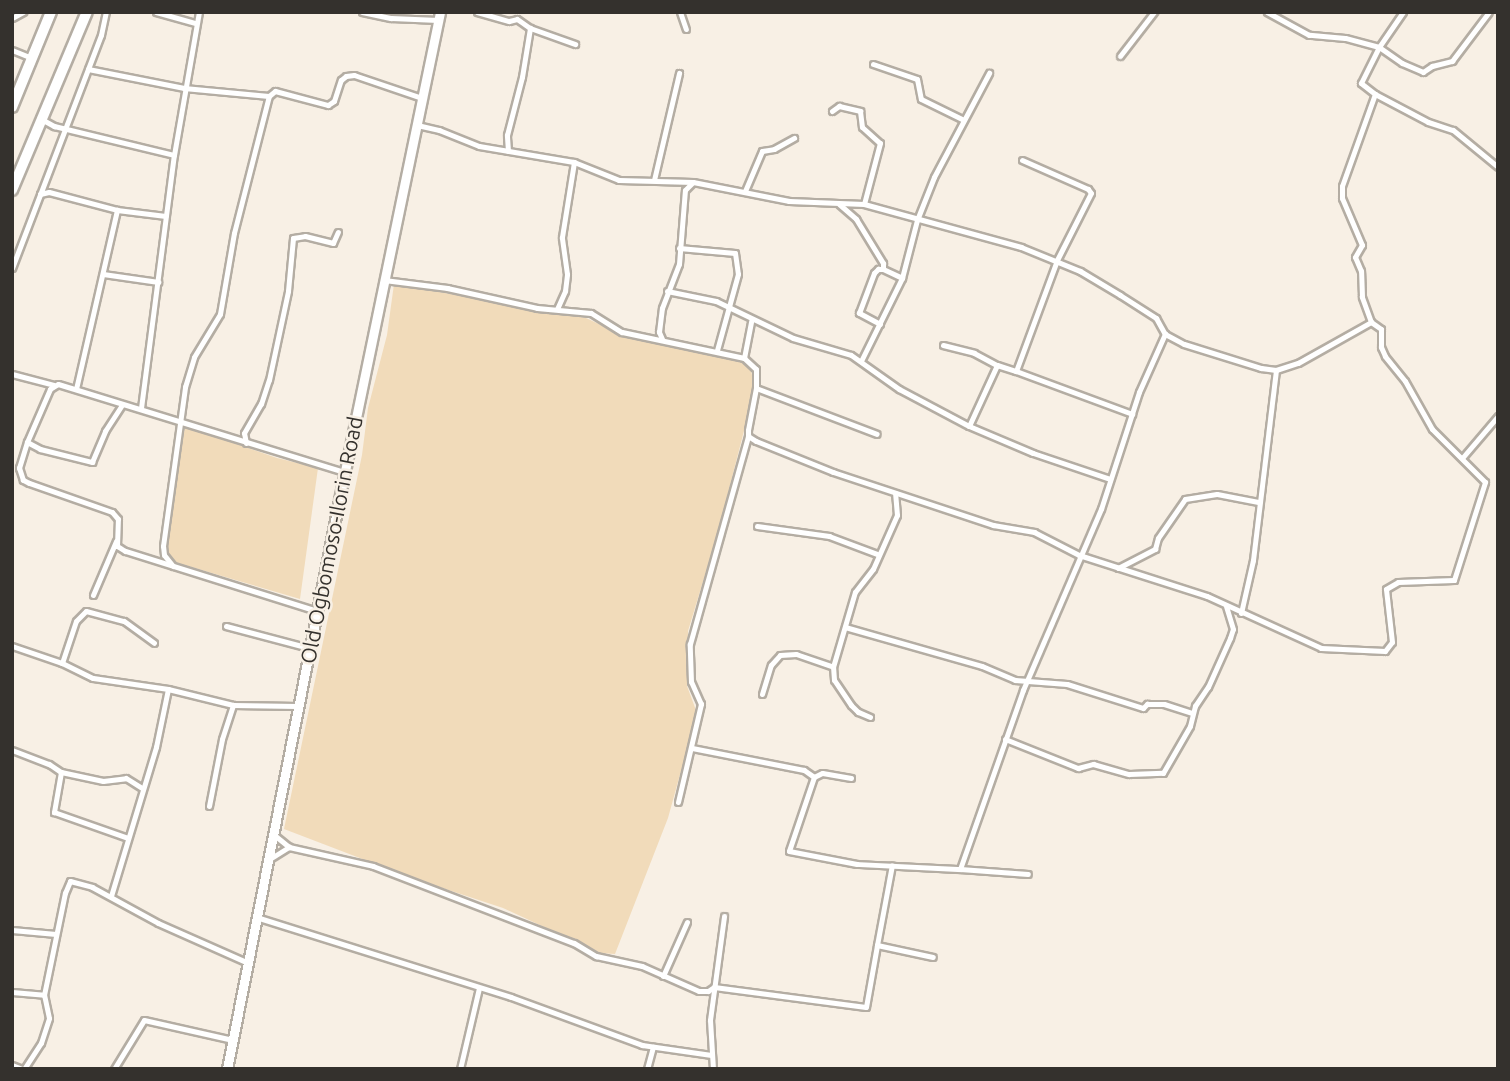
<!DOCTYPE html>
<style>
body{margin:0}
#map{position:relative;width:1510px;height:1081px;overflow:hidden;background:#f8f0e5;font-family:Ubuntu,sans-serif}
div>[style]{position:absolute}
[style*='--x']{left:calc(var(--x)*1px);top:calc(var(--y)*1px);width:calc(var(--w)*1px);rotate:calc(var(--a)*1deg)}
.green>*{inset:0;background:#f1dbba}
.roads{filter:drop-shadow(2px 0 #b4ada3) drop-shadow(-2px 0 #b4ada3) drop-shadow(0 2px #b4ada3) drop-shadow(0 -2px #b4ada3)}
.minor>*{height:5px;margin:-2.5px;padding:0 2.5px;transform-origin:2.5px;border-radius:2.5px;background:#fff}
.trunk>*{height:9px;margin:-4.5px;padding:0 4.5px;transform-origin:4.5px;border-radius:4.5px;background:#fff}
.motorway>*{height:10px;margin:-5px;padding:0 5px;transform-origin:5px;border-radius:5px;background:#fff}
span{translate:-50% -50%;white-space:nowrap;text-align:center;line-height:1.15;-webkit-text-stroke:5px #f8f0e5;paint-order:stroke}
.street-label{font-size:21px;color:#34312d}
.frame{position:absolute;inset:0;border:14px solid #34312d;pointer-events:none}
</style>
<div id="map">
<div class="green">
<i style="clip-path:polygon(394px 284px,586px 318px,618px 333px,713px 352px,745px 362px,751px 370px,754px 385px,746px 423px,718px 532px,688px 631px,687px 686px,697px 713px,668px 818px,615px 954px,600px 953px,503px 908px,412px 878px,284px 829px,362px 455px,368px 408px,387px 335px)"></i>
<i style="clip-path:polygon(185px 426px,277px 458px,318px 468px,300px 599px,171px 561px,167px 552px,167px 541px)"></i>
</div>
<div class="roads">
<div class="minor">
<i style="--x:156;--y:12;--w:41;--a:15.8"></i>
<i style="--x:362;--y:12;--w:30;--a:12"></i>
<i style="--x:391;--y:18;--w:47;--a:2.4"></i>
<i style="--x:477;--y:12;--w:33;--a:16"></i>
<i style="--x:509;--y:21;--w:8;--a:-14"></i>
<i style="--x:517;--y:19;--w:16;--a:35"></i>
<i style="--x:530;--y:28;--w:48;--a:19.6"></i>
<i style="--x:680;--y:12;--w:18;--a:71"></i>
<i style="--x:1403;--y:12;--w:42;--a:124.4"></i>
<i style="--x:1379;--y:47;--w:28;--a:35"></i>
<i style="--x:1402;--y:63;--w:23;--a:23"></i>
<i style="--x:1423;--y:72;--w:11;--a:-34"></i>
<i style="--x:1432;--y:66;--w:21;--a:-14"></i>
<i style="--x:1452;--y:61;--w:61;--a:-52.9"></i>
<i style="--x:12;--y:18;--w:13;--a:-29"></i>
<i style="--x:12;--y:50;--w:22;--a:22"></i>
<i style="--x:1120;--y:56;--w:56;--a:-52.3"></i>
<i style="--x:873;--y:64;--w:46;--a:18.8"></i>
<i style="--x:917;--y:79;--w:20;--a:79"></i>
<i style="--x:921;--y:99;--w:46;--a:26"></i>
<i style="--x:88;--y:69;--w:98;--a:11.2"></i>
<i style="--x:184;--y:88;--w:85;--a:5.4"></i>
<i style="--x:1375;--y:94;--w:60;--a:27.8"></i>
<i style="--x:1428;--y:122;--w:26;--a:18"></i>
<i style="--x:1453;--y:130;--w:58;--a:39.4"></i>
<i style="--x:832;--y:111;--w:9;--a:-36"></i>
<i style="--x:839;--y:106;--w:22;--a:13"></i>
<i style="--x:860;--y:111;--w:16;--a:83"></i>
<i style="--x:862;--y:127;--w:24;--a:42"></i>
<i style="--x:880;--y:143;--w:63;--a:104.7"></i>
<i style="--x:43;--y:120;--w:13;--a:29"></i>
<i style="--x:54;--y:126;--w:123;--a:13.6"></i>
<i style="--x:417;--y:125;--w:23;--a:13"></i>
<i style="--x:439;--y:130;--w:43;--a:21.8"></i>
<i style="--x:479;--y:146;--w:96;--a:9.6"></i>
<i style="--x:574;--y:162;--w:48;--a:21.8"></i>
<i style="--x:619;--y:180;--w:74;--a:1.5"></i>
<i style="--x:693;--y:182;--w:98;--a:11.2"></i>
<i style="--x:789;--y:201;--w:75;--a:2.3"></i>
<i style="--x:864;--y:204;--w:163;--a:15.3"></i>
<i style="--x:1021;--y:247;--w:64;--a:22.1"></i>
<i style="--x:1080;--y:271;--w:47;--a:31"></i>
<i style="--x:1120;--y:295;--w:43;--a:32.6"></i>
<i style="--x:1156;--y:318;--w:18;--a:61"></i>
<i style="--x:1165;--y:334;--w:21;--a:28"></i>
<i style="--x:1184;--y:344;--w:81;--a:17.3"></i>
<i style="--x:1261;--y:368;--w:15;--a:8"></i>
<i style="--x:1276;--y:370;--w:23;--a:-18"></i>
<i style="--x:1298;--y:363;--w:84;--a:-29.3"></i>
<i style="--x:508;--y:151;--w:16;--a:-94"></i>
<i style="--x:507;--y:135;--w:60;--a:-75.5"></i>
<i style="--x:522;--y:77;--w:50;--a:-80.7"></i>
<i style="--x:654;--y:180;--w:110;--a:-76.8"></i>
<i style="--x:745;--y:191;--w:43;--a:-67"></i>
<i style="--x:762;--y:151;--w:12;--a:-9"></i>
<i style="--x:774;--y:149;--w:23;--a:-29"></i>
<i style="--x:40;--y:194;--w:9;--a:-13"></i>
<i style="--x:49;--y:192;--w:70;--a:14.8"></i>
<i style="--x:117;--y:210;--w:49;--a:7"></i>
<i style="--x:839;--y:204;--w:23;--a:41"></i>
<i style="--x:856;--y:219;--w:52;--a:58.5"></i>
<i style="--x:883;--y:263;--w:6;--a:90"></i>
<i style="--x:679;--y:248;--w:56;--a:5.1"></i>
<i style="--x:735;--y:253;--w:21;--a:82"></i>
<i style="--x:738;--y:274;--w:79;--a:105.4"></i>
<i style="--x:12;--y:268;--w:249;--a:-69.1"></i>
<i style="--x:101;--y:35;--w:24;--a:-78"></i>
<i style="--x:103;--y:274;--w:56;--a:8.3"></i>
<i style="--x:384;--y:280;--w:64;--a:7.2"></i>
<i style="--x:447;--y:288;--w:92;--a:12.5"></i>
<i style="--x:537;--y:308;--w:54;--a:5.3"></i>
<i style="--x:591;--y:313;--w:36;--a:32"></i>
<i style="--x:622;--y:332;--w:125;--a:12"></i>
<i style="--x:744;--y:358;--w:16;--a:43"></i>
<i style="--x:756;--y:369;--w:19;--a:90"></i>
<i style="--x:756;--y:388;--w:43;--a:100.8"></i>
<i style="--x:748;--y:430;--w:6;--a:90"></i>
<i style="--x:748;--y:436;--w:9;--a:32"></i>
<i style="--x:756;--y:441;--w:83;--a:21.9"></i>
<i style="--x:833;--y:472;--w:169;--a:18.3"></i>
<i style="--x:993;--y:525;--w:42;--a:9.7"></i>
<i style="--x:1034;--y:532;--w:51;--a:27.1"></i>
<i style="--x:1079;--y:555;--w:134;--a:17.8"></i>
<i style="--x:1207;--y:596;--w:125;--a:24.5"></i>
<i style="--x:1321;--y:648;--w:64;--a:2.7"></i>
<i style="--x:1385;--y:651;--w:11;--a:-52"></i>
<i style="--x:1392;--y:642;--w:53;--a:-96.5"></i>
<i style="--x:1386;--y:589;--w:14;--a:-30"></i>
<i style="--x:1398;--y:582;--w:56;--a:-2"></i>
<i style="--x:1454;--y:580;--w:103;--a:-72.4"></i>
<i style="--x:1485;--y:482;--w:75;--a:-135"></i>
<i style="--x:1432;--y:429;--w:55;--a:-119.4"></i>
<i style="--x:1405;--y:381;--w:32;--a:-129"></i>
<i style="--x:1385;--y:356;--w:10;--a:-114"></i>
<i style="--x:1381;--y:347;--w:18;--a:-90"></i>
<i style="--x:1381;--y:329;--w:12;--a:-145"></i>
<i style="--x:1371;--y:322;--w:27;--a:-110"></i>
<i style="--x:1362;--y:297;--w:26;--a:-92"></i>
<i style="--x:1361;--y:271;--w:15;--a:-113"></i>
<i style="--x:1355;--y:257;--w:14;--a:-60"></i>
<i style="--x:1362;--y:245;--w:51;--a:-113.1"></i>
<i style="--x:1342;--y:198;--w:12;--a:-90"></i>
<i style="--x:1342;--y:186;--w:98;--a:-70.3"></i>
<i style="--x:1375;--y:94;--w:18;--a:-142"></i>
<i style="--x:1361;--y:83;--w:40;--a:-63.4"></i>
<i style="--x:1379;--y:47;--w:35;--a:-165"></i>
<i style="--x:1345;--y:38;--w:36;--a:-175"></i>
<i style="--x:1309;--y:35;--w:48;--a:-151.3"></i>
<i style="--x:667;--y:291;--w:50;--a:11.5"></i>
<i style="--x:716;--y:301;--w:85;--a:25.7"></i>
<i style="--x:793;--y:338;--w:60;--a:16.3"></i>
<i style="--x:851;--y:355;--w:59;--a:35.3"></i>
<i style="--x:899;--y:389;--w:79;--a:27.9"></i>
<i style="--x:969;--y:426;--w:69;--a:22.9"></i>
<i style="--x:1033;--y:453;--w:81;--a:18.7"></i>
<i style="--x:557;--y:309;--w:20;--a:-66"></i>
<i style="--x:565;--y:291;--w:17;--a:-83"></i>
<i style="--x:567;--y:274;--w:37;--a:-98"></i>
<i style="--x:562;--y:237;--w:76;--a:-80.9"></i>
<i style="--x:880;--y:324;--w:24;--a:-152"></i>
<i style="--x:859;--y:313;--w:43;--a:-69.4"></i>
<i style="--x:874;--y:273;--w:6;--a:-45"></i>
<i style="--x:878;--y:269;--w:5;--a:0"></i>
<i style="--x:883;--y:269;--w:21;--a:25"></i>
<i style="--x:662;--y:339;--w:8;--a:-113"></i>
<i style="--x:659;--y:332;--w:24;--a:-83"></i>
<i style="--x:662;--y:308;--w:47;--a:-68.9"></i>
<i style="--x:679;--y:264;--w:74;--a:-85.4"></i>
<i style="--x:685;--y:190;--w:11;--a:-45"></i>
<i style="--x:943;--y:345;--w:32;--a:14"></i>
<i style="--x:974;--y:353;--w:26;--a:28"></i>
<i style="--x:744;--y:358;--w:38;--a:-79"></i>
<i style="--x:861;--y:361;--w:93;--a:-63.7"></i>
<i style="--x:902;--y:278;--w:60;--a:-75.5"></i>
<i style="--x:917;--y:220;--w:46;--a:-68.4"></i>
<i style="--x:934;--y:177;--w:118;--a:-62.1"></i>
<i style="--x:1016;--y:371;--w:124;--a:20.3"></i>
<i style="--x:12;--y:374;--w:43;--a:14.7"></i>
<i style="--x:756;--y:388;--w:129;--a:20.8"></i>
<i style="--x:76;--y:389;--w:184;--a:-77.1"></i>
<i style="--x:141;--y:408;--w:255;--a:-82.6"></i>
<i style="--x:174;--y:155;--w:145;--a:-80.1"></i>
<i style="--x:969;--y:426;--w:67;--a:-65.3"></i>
<i style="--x:997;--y:365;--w:20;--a:18"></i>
<i style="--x:1016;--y:371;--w:118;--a:-69.7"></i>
<i style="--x:1057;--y:260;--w:75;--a:-63.1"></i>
<i style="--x:1091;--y:193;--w:5;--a:-127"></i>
<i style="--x:1088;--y:189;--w:72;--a:-156.3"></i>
<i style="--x:27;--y:442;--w:15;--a:28"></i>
<i style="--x:40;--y:449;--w:54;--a:14"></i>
<i style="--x:92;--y:462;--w:34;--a:-67"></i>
<i style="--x:105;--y:431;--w:31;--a:-57"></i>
<i style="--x:246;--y:443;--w:10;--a:-101"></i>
<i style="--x:244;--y:433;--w:34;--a:-60"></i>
<i style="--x:261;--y:404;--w:25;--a:-72"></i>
<i style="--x:269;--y:380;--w:91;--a:-77.9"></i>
<i style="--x:288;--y:291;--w:53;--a:-84.6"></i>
<i style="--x:293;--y:238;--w:12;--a:-9"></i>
<i style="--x:305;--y:236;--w:29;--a:14"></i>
<i style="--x:333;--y:243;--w:12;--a:-66"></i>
<i style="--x:1463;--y:457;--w:54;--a:-49.5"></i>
<i style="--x:757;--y:526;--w:73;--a:7.9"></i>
<i style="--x:829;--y:536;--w:51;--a:20.6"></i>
<i style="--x:173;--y:566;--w:14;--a:-129"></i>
<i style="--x:164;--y:555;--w:9;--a:-96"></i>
<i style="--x:163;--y:546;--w:161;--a:-82.1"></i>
<i style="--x:185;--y:387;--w:31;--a:-73"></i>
<i style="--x:194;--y:357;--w:50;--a:-58.8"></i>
<i style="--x:220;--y:314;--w:82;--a:-80.2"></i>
<i style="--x:234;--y:233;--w:141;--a:-75.7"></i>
<i style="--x:269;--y:96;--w:8;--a:-40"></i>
<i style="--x:275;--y:91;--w:55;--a:14.8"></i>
<i style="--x:328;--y:105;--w:7;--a:-34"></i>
<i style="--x:334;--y:101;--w:22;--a:-72"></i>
<i style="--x:341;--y:80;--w:6;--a:-39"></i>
<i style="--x:346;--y:76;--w:8;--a:-7"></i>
<i style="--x:354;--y:75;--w:72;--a:18.7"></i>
<i style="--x:1118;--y:568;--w:42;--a:-27.2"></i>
<i style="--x:1155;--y:549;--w:11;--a:-75"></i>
<i style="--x:1158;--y:538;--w:47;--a:-55.3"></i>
<i style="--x:1185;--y:499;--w:32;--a:-9"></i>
<i style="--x:1217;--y:494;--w:42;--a:11"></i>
<i style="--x:93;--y:595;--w:59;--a:-66.9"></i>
<i style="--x:317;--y:611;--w:201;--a:-162.6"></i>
<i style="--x:125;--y:551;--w:9;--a:-148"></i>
<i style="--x:117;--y:546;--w:27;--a:-88"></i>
<i style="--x:118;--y:519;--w:9;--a:-131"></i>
<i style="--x:112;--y:512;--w:88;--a:-160.7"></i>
<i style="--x:29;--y:483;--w:7;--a:-153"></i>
<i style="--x:23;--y:480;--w:13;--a:-108"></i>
<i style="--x:19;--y:468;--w:27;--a:-73"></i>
<i style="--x:27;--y:442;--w:58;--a:-66.5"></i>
<i style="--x:50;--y:389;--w:9;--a:-32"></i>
<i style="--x:58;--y:384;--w:299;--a:17.1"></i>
<i style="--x:1241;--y:613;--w:54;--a:-77.2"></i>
<i style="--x:1253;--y:560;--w:191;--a:-83.1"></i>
<i style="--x:226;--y:626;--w:86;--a:14.8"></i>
<i style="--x:845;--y:627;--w:142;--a:15.9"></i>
<i style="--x:982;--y:666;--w:36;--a:23"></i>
<i style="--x:1015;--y:680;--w:52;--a:4.4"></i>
<i style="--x:1067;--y:684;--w:80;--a:17.5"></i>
<i style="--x:1143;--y:708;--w:6;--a:-45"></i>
<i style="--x:1147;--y:704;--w:17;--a:0"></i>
<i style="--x:1164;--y:704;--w:29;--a:18"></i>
<i style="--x:12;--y:646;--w:53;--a:18.8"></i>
<i style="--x:62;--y:663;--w:34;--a:26"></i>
<i style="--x:93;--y:678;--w:76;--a:8.3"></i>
<i style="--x:168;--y:689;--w:67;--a:13.8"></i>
<i style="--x:233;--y:705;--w:64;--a:0.9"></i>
<i style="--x:62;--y:663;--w:44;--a:-71.6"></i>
<i style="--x:76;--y:621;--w:14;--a:-45"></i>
<i style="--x:86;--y:611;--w:39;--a:15"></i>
<i style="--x:124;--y:621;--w:37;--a:36"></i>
<i style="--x:762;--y:694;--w:30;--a:-73"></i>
<i style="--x:771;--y:665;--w:13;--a:-48"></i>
<i style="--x:780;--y:655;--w:16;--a:-4"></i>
<i style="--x:796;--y:654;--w:39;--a:19"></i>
<i style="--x:870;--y:717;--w:13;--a:-157"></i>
<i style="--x:858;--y:712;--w:10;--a:-135"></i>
<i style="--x:851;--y:705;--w:30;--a:-124"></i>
<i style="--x:834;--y:680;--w:13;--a:-94"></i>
<i style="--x:833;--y:667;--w:78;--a:-73.7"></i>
<i style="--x:855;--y:592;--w:29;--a:-52"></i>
<i style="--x:873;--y:569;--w:59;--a:-66"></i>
<i style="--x:897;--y:515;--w:22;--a:-95"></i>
<i style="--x:1005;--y:739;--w:79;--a:21.7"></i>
<i style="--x:1078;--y:768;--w:16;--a:-15"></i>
<i style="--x:1093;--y:764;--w:37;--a:16"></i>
<i style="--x:1129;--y:774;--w:34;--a:-2"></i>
<i style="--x:1163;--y:773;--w:54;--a:-60.1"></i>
<i style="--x:1190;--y:726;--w:21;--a:-76"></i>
<i style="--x:1195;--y:706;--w:23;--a:-56"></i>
<i style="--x:1208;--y:687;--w:54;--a:-65.8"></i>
<i style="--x:1230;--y:638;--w:9;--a:-72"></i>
<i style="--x:1233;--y:629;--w:24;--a:-107"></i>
<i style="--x:692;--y:748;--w:114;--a:11.1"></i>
<i style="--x:804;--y:770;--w:12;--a:35"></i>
<i style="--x:12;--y:750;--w:40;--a:21"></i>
<i style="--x:49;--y:764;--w:14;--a:34"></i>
<i style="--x:61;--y:772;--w:41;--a:99.9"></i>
<i style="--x:54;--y:812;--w:78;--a:19.4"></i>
<i style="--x:61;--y:772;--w:43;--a:12.1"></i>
<i style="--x:103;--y:781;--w:23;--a:-7"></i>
<i style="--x:126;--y:778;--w:19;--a:32"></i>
<i style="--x:851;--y:778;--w:29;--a:-170"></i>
<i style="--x:822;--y:773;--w:9;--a:153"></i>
<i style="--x:814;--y:777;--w:78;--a:108.7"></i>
<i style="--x:789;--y:851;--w:69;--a:10.8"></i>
<i style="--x:857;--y:864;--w:103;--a:2.8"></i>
<i style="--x:960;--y:869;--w:190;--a:-70.6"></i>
<i style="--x:1023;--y:690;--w:197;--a:-66.7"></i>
<i style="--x:1101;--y:509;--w:123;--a:-72"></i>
<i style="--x:1139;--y:392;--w:64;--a:-65.9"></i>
<i style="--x:678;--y:802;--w:101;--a:-76.8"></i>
<i style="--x:701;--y:704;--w:24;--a:-114"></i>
<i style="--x:691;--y:682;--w:38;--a:-92"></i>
<i style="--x:690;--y:644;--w:216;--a:-74.4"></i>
<i style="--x:209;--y:806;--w:68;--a:-79"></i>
<i style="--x:222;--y:739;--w:36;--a:-72"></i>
<i style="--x:273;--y:834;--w:21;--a:39"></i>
<i style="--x:289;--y:847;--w:86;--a:12.7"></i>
<i style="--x:373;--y:866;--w:215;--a:21"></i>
<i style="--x:574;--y:943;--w:26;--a:31"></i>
<i style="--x:596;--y:956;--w:47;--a:12.3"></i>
<i style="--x:642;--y:966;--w:62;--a:23.7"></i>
<i style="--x:699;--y:991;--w:9;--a:0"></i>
<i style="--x:708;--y:991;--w:7;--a:-34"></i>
<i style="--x:714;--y:987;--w:153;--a:7.5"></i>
<i style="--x:866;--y:1007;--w:63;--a:-79.9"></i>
<i style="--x:877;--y:945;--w:57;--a:12.1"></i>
<i style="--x:268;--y:860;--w:25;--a:-32"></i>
<i style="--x:960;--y:869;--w:68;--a:4.2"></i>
<i style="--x:111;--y:896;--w:156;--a:-73.2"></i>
<i style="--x:156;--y:747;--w:59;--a:-78.3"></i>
<i style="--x:256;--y:917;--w:267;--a:17.4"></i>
<i style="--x:511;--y:997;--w:140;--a:20.1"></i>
<i style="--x:642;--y:1045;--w:70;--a:8.2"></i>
<i style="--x:12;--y:930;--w:44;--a:5.2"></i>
<i style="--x:877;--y:945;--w:81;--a:-79.4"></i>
<i style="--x:663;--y:976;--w:59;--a:-66"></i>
<i style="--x:12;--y:992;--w:32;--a:5"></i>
<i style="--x:12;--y:1065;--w:11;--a:22"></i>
<i style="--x:24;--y:1069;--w:31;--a:-57"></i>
<i style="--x:41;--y:1043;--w:26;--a:-72"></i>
<i style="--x:49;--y:1018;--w:24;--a:-102"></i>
<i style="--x:44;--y:995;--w:104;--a:-78.4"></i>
<i style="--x:65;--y:893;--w:13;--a:-67"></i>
<i style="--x:70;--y:881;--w:23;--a:15"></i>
<i style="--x:92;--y:887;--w:75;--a:28.6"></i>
<i style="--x:158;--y:923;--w:96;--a:23.9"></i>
<i style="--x:114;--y:1069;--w:57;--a:-58.5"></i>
<i style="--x:144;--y:1020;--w:91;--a:12.7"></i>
<i style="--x:460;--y:1069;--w:83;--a:-76.8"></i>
<i style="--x:647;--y:1069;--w:23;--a:-75"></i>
<i style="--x:713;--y:1069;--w:49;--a:-93.5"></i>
<i style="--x:710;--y:1020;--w:105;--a:-82.3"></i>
</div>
<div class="trunk">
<i style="--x:227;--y:1069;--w:580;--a:-78.86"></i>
<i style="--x:339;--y:500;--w:498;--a:-78.3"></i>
</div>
<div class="motorway">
<i style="--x:12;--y:107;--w:103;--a:-67.7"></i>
<i style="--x:12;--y:190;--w:193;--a:-67.2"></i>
</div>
</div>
<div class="street-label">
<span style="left:331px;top:540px;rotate:-79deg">Old Ogbomoso-Ilorin Road</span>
</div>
<div class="frame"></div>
</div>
